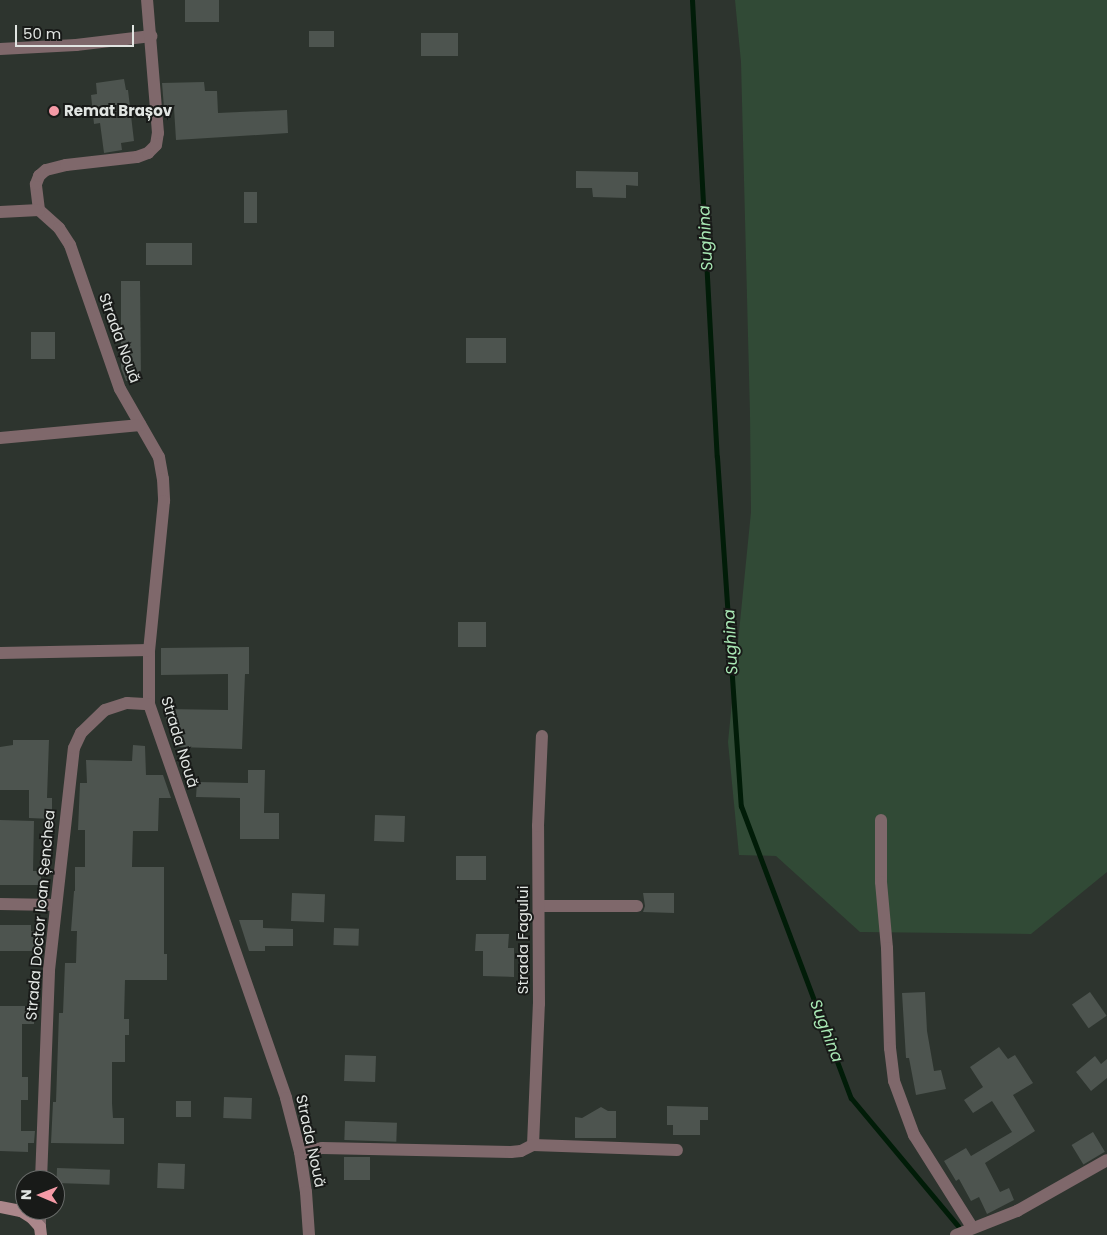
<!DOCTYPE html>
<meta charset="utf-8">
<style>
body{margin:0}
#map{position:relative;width:1107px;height:1235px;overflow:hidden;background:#2d342e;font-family:Poppins,sans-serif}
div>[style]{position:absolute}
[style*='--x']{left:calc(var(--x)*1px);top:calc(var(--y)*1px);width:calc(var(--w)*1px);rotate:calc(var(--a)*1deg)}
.green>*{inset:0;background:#314a36}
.stream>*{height:5px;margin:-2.5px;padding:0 2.5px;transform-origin:2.5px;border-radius:2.5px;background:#011c08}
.building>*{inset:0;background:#4d544f;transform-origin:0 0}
.street>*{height:12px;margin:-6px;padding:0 6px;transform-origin:6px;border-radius:6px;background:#7f686b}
.secondary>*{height:12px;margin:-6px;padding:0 6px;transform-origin:6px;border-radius:6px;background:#ab878b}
.dots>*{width:14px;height:14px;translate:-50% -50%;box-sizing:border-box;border:2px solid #181a18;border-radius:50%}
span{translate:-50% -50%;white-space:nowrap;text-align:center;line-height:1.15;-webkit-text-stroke:4px #181a18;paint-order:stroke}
.poi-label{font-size:15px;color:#e1e5e2;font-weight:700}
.left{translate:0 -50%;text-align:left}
.street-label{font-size:15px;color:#e1e5e2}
.water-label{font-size:16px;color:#a9e9b5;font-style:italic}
.north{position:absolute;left:15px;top:1170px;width:50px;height:50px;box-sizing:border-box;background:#181a18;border:1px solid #686b69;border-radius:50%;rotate:271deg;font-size:14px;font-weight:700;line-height:20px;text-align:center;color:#e1e5e2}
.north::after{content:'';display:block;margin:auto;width:18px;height:22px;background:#f49aa6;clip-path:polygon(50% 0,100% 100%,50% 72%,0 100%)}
.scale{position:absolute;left:15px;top:25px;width:119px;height:22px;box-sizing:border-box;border:2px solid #e1e5e2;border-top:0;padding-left:6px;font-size:15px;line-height:18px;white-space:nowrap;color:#e1e5e2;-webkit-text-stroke:4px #181a18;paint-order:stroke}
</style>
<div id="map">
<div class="green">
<i style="clip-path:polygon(735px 0,1107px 0,1107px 872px,1031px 934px,860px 932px,776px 856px,739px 855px,728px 742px,751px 512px,750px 414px,741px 62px)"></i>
</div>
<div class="stream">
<i style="--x:692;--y:0;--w:458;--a:86.9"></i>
<i style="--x:717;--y:457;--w:350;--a:86.1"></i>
<i style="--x:741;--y:806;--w:312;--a:69.4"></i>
<i style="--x:851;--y:1098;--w:167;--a:50.1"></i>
</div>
<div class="building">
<i style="left:185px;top:0;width:34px;height:22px"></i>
<i style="left:309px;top:31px;width:25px;height:16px"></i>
<i style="left:421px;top:33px;width:37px;height:23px"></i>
<i style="clip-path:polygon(124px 79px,126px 90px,128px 90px,134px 141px,121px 143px,122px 150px,104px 153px,100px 123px,94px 124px,91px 95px,97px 94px,96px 83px)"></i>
<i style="clip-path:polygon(204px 82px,205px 91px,217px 91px,218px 113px,287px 110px,288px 133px,176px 140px,174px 108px,164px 108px,162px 83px)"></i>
<i style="clip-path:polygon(576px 171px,638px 172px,638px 186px,626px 185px,626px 198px,593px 197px,592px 188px,576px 188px)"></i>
<i style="left:244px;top:192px;width:13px;height:31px"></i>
<i style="left:146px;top:243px;width:46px;height:22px"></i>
<i style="clip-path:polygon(121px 281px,140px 281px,141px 381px,126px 381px,121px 368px)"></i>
<i style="left:31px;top:332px;width:24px;height:27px"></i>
<i style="left:466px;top:338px;width:40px;height:25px"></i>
<i style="left:458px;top:622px;width:28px;height:25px"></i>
<i style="clip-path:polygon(249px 647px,249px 674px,245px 674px,242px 749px,178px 747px,178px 723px,166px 723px,166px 709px,228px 710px,228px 674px,161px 675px,161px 648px)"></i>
<i style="clip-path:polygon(13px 740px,49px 740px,47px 798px,52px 798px,52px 819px,29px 818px,29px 790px,0 790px,0 747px,13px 745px)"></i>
<i style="clip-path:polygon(133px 745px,145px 746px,146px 775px,163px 775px,171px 798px,159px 798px,158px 831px,133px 831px,132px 867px,164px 867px,164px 954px,167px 954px,167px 980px,125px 980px,124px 1019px,129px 1019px,129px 1035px,125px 1035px,125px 1062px,112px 1062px,112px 1103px,113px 1118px,124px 1118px,124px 1144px,51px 1143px,53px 1102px,56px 1102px,59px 1013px,63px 1013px,65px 963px,76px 963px,77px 931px,71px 931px,74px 891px,75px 891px,75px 867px,85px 867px,85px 830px,78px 830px,80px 783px,87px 783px,86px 760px,132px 761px)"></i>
<i style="clip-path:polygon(248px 770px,265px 770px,264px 813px,279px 813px,279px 839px,240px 839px,240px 798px,196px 797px,197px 782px,248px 783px)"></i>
<i style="left:375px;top:815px;width:30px;height:26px;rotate:2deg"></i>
<i style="clip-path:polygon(0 820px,34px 821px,33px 871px,41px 871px,41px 885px,0 885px)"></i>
<i style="left:456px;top:856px;width:30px;height:24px"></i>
<i style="left:292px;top:893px;width:33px;height:28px;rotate:2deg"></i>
<i style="clip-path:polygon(643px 893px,674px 893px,674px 913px,643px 912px,645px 906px)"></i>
<i style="clip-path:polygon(239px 920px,263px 920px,263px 928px,293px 929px,293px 946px,265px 946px,265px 951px,249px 951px)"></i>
<i style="clip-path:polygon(0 925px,31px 925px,31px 931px,36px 931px,36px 951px,0 951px)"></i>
<i style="left:334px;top:928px;width:25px;height:17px;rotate:2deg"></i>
<i style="clip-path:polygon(476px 934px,509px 934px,508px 948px,514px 948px,514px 977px,483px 976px,483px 951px,475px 951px)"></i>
<i style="clip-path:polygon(925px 992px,927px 1031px,934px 1071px,941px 1070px,946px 1089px,916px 1095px,909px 1058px,906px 1058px,902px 993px)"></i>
<i style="left:1090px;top:992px;width:29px;height:22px;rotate:55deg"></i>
<i style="clip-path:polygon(0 1006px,35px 1006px,34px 1024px,22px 1024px,22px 1077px,28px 1077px,28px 1100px,21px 1100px,21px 1131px,35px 1131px,34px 1143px,28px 1143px,28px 1152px,0 1151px)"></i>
<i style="clip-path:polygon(999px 1047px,1008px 1059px,1015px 1055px,1033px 1083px,1013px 1095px,1035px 1131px,985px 1163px,1000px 1192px,1009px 1188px,1014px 1200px,987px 1214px,979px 1197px,971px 1201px,959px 1179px,956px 1181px,944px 1161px,966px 1148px,971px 1156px,1012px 1132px,992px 1101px,973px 1113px,964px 1100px,983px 1087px,970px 1067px)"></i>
<i style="left:345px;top:1055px;width:31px;height:26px;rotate:2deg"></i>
<i style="clip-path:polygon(1095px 1056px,1101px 1064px,1107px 1059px,1107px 1078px,1091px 1091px,1076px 1072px)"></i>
<i style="left:224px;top:1097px;width:28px;height:21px;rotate:2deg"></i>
<i style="left:176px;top:1101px;width:15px;height:16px"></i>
<i style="clip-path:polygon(667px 1106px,708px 1107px,708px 1120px,700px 1120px,700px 1135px,673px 1135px,673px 1125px,667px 1125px)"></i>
<i style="clip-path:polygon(601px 1107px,608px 1111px,616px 1111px,616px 1138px,575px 1138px,575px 1117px,582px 1118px)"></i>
<i style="left:345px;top:1121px;width:52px;height:19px;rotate:2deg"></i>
<i style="left:1093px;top:1132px;width:23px;height:25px;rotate:59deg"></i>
<i style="left:344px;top:1157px;width:26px;height:23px"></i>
<i style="left:158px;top:1163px;width:27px;height:25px;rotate:2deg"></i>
<i style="left:57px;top:1168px;width:53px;height:15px;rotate:2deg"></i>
</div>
<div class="street">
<i style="--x:0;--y:49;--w:76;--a:-3"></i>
<i style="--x:76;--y:45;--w:76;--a:-6.8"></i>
<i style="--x:39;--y:210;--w:27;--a:42"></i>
<i style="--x:59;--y:228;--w:20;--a:57"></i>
<i style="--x:70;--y:245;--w:152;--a:70.9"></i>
<i style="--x:120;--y:389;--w:78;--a:60.2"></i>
<i style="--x:159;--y:457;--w:22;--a:80"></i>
<i style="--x:163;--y:479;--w:22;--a:87"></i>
<i style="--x:164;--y:501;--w:150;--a:95.7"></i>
<i style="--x:149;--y:650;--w:54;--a:90"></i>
<i style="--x:149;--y:704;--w:417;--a:70.8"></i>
<i style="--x:286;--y:1098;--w:56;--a:75.5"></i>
<i style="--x:300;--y:1152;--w:40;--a:81.5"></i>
<i style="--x:306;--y:1192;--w:43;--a:86"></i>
<i style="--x:39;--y:210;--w:26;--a:-97"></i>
<i style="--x:36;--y:184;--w:9;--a:-69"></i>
<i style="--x:39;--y:176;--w:9;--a:-41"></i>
<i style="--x:46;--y:170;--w:21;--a:-14"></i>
<i style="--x:66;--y:165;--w:71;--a:-6.4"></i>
<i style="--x:137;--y:157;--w:12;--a:-20"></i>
<i style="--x:148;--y:153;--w:11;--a:-45"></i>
<i style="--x:156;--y:145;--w:12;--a:-81"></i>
<i style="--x:158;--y:133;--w:133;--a:-94.7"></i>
<i style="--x:0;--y:212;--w:39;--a:-3"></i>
<i style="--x:0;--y:438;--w:141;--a:-5.3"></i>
<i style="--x:0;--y:653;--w:149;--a:-1.2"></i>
<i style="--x:881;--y:820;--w:62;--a:90"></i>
<i style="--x:881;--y:882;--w:66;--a:84.8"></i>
<i style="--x:887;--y:948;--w:100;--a:88.3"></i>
<i style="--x:890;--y:1048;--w:33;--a:83"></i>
<i style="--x:894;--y:1081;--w:58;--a:69.7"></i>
<i style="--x:914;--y:1135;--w:109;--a:57.8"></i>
<i style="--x:0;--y:904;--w:55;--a:1"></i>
<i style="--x:540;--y:906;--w:97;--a:0"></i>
<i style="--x:533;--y:1145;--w:141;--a:-87.6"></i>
<i style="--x:539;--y:1004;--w:178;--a:-90.3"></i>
<i style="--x:538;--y:826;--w:90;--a:-87.5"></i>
<i style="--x:300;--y:1152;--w:22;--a:-10"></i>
<i style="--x:322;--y:1148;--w:189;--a:1.2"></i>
<i style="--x:511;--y:1152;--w:10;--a:-6"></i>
<i style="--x:521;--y:1151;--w:13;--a:-27"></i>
<i style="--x:533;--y:1145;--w:144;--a:2"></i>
<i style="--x:41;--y:1180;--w:210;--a:-87.8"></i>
<i style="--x:49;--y:970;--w:223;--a:-83.6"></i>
<i style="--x:74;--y:748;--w:17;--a:-65"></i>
<i style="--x:81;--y:733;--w:33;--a:-44"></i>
<i style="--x:105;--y:710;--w:23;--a:-18"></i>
<i style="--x:127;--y:703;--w:22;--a:3"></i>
<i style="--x:40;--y:1227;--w:17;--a:-90"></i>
<i style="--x:956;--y:1235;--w:66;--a:-21.5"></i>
<i style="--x:1017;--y:1211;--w:103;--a:-29.5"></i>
</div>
<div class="secondary">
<i style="--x:0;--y:1207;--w:21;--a:11"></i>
<i style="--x:21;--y:1211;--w:13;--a:32"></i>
<i style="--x:32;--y:1218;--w:12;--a:48"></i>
<i style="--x:40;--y:1227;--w:8;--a:83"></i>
</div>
<div class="dots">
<i style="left:54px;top:111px;background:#f49aa6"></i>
</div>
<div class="poi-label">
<span class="left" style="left:64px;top:111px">Remat Brașov</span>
</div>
<div class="street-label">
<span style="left:120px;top:338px;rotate:70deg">Strada Nouă</span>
<span style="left:180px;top:742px;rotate:73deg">Strada Nouă</span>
<span style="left:40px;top:915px;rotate:-85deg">Strada Doctor Ioan Șenchea</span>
<span style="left:523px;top:940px;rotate:-90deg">Strada Fagului</span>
<span style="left:311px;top:1141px;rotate:78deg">Strada Nouă</span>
</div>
<div class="water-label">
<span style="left:706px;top:238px;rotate:-93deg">Sughina</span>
<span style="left:731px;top:642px;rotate:-93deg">Sughina</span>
<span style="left:826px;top:1031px;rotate:69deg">Sughina</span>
</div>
<div class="north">N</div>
<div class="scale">50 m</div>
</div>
